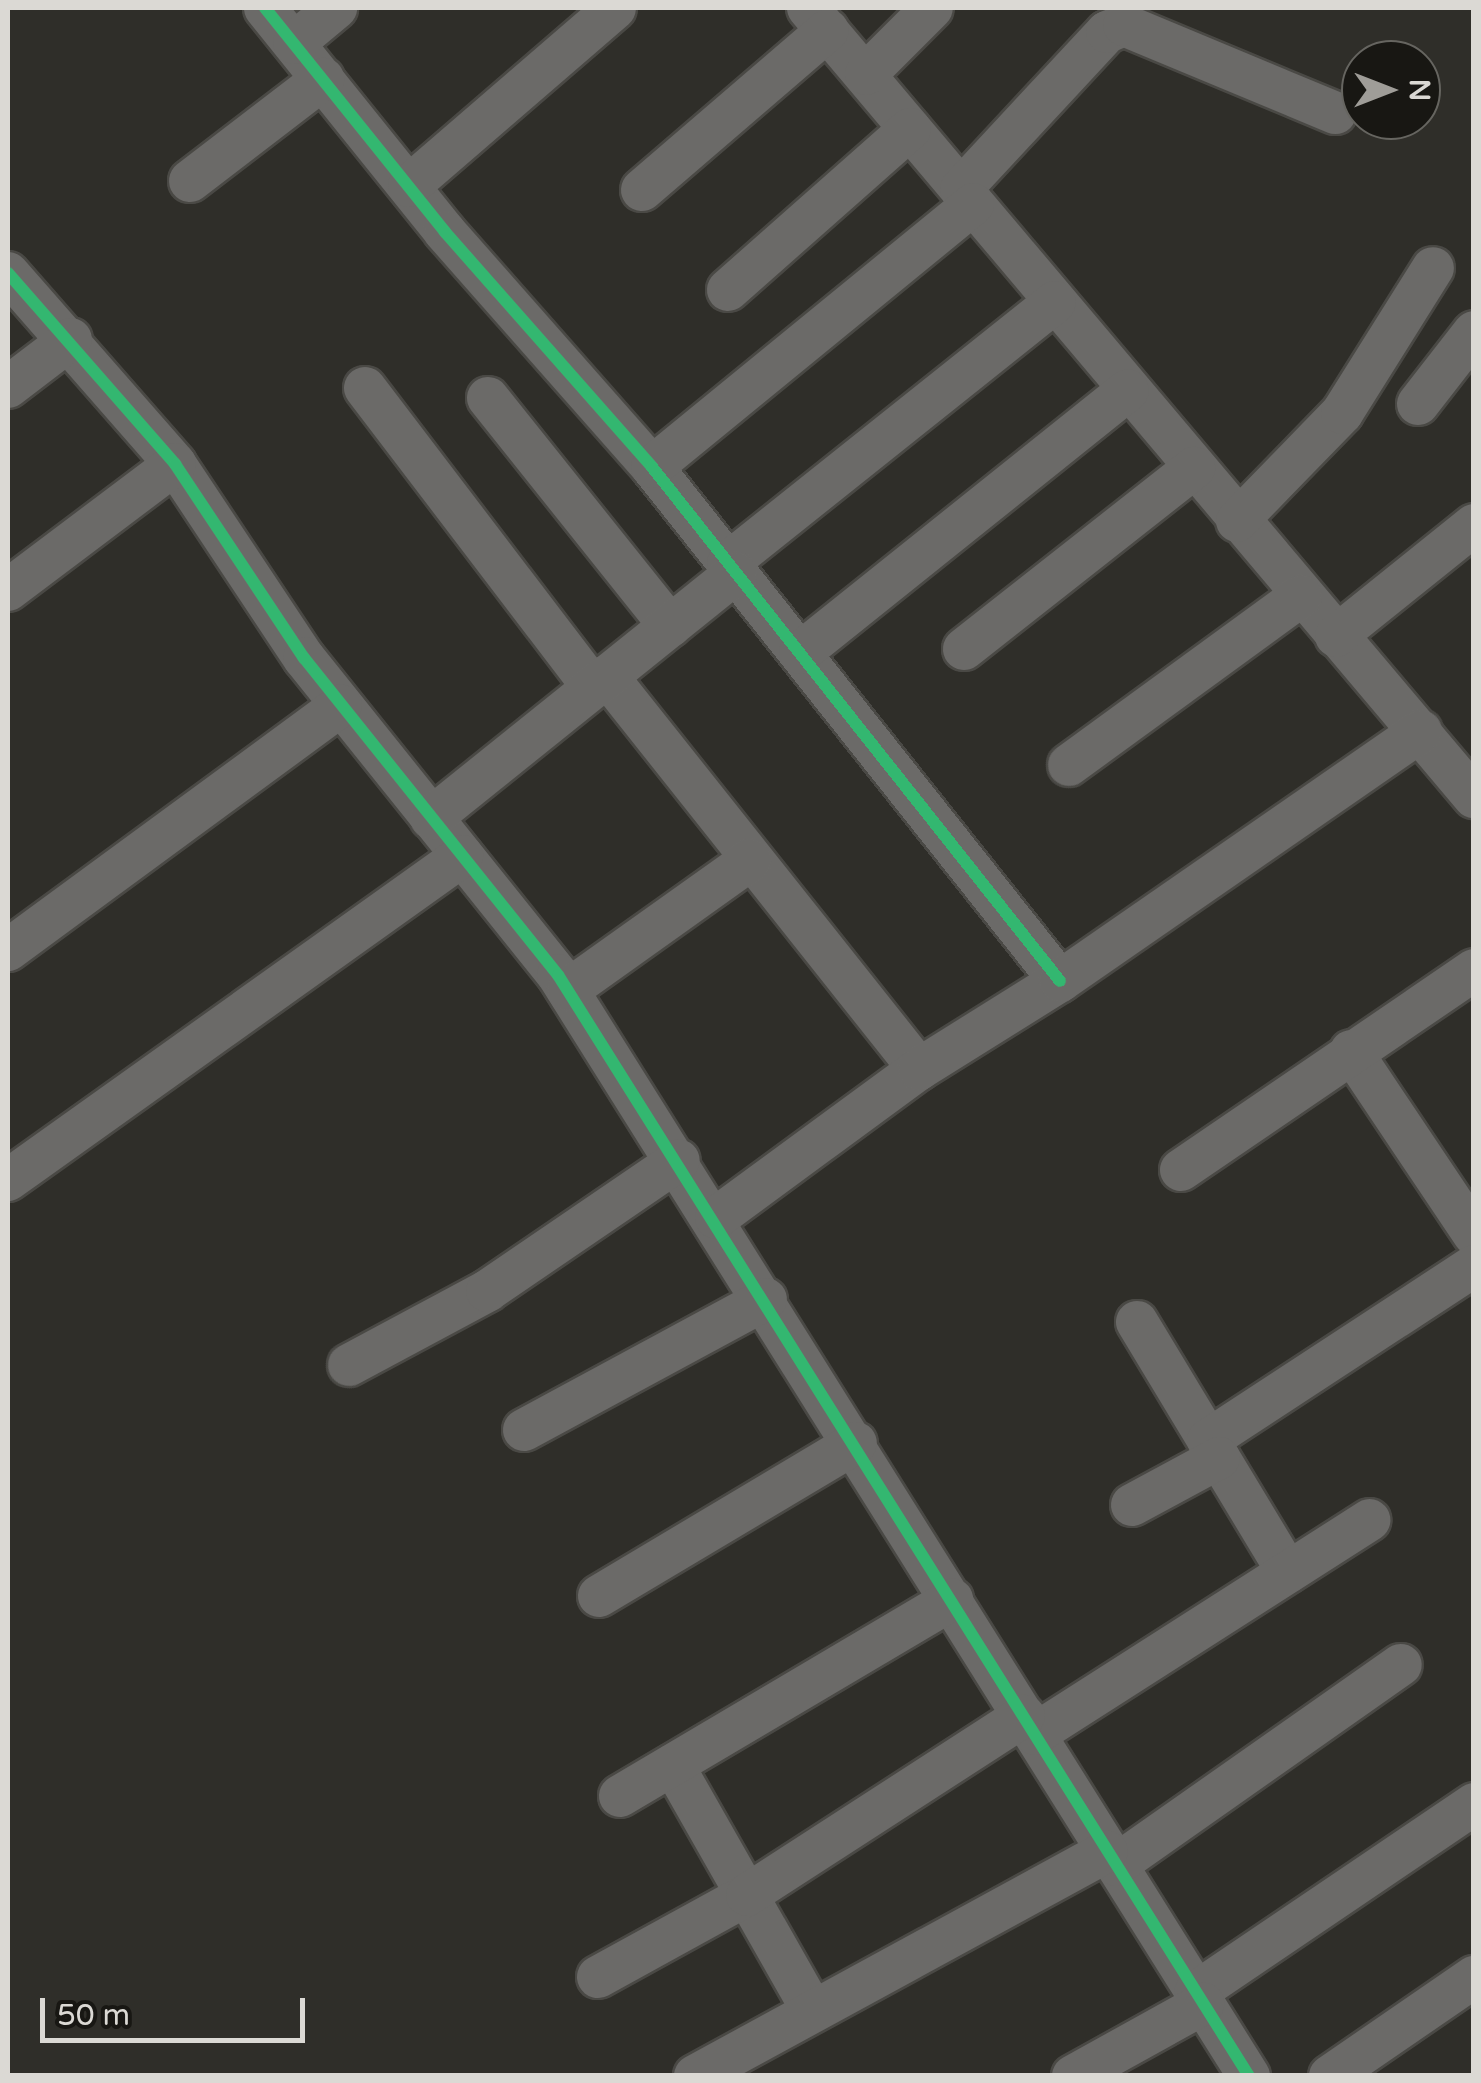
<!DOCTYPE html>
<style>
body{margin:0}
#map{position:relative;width:1481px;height:2083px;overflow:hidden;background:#2f2e29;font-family:"Varela Round",sans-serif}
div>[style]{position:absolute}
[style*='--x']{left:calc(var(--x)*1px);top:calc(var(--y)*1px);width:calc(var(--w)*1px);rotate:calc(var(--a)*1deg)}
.roads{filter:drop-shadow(2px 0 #4a4945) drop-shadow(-2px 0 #4a4945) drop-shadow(0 2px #4a4945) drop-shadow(0 -2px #4a4945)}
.street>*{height:42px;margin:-21px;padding:0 21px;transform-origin:21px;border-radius:21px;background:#6b6a68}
.cycleway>*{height:12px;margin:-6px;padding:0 6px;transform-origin:6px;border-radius:6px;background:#33b770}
span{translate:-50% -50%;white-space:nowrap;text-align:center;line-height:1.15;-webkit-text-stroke:9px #181713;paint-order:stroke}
.frame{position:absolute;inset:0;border:10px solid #dbd9d4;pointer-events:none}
.north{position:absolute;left:1341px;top:40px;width:100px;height:100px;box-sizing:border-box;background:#181713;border:2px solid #666560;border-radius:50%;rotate:90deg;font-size:28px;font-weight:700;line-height:40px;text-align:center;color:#dbd9d4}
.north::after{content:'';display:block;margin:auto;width:35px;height:45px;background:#9f9d98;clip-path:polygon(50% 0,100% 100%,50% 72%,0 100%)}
.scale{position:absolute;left:40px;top:1998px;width:265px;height:45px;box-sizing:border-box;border:5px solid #dbd9d4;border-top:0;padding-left:12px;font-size:30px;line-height:35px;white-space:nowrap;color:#dbd9d4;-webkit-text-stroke:8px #181713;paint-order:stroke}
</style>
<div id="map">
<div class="roads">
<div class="street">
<i style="--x:265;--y:8;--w:287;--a:51.2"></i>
<i style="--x:445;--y:232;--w:313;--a:48.6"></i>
<i style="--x:652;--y:467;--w:656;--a:51.56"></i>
<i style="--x:808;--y:8;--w:1033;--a:49.83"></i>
<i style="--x:294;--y:43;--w:55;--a:-39.8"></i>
<i style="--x:866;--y:74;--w:93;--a:-45"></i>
<i style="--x:190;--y:181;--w:168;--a:-37.5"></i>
<i style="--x:409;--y:186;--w:272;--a:-40.8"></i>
<i style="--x:961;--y:189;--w:214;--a:-47.1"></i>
<i style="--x:1107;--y:32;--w:18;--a:-22"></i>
<i style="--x:1124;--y:25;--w:229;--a:22.6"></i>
<i style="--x:642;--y:190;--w:245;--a:-40.7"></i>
<i style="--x:8;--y:273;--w:254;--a:48.8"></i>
<i style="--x:175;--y:464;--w:233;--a:56.4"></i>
<i style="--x:304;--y:658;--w:406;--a:51.3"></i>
<i style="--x:558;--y:975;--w:1300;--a:57.89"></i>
<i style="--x:728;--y:290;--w:243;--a:-41.5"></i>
<i style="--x:8;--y:387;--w:79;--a:-37.3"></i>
<i style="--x:365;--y:388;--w:376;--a:52.7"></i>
<i style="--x:488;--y:398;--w:292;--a:51.4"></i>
<i style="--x:1418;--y:404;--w:91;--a:-52.1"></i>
<i style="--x:652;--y:467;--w:415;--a:-39.3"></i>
<i style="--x:1237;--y:521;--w:151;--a:-45.8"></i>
<i style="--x:1342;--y:413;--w:171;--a:-57.9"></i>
<i style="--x:728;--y:563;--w:418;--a:-38.6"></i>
<i style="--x:8;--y:590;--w:209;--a:-37"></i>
<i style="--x:1336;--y:636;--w:177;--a:-38.8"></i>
<i style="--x:964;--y:649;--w:293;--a:-38.2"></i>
<i style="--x:800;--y:653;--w:420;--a:-38.7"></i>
<i style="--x:607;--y:676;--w:502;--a:51.55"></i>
<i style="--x:1069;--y:765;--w:287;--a:-36.1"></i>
<i style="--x:431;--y:818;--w:391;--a:-38.8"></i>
<i style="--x:8;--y:950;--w:413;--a:-36.3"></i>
<i style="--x:568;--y:990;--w:224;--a:-35.5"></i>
<i style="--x:1351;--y:1051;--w:221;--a:56.2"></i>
<i style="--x:1181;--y:1170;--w:355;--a:-34.3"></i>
<i style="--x:8;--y:1180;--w:558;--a:-35.51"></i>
<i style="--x:716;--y:1218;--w:252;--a:-36.3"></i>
<i style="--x:919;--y:1069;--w:166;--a:-32"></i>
<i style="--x:1060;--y:981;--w:439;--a:-34.7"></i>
<i style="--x:1137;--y:1322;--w:292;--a:58.9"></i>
<i style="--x:349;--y:1365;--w:157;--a:-28.2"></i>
<i style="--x:487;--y:1291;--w:232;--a:-34.3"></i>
<i style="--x:524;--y:1430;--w:275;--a:-28.4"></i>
<i style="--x:1208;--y:1440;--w:318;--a:-33.2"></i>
<i style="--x:1132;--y:1505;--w:99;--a:-28.4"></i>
<i style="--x:599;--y:1596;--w:299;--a:-30.8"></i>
<i style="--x:1035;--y:1734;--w:397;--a:-32.6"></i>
<i style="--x:673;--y:1765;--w:283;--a:60.4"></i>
<i style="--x:620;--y:1796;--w:386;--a:-30.6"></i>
<i style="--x:1116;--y:1865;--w:348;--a:-35.1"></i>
<i style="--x:598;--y:1977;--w:170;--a:-28.8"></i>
<i style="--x:747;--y:1895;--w:330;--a:-32.9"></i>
<i style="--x:1195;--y:1993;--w:337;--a:-34.1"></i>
<i style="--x:695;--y:2076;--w:469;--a:-28.6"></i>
<i style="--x:1073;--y:2076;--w:149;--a:-29"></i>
<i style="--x:1330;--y:2076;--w:175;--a:-34.5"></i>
</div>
</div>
<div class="cycleway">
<i style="--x:265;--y:8;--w:287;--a:51.2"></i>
<i style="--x:445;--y:232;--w:313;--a:48.6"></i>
<i style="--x:652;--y:467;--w:656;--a:51.56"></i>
<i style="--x:8;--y:273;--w:254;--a:48.8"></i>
<i style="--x:175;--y:464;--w:233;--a:56.4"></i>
<i style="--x:304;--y:658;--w:406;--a:51.3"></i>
<i style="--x:558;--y:975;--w:1300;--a:57.89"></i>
</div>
<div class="frame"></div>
<div class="north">N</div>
<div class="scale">50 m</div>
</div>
